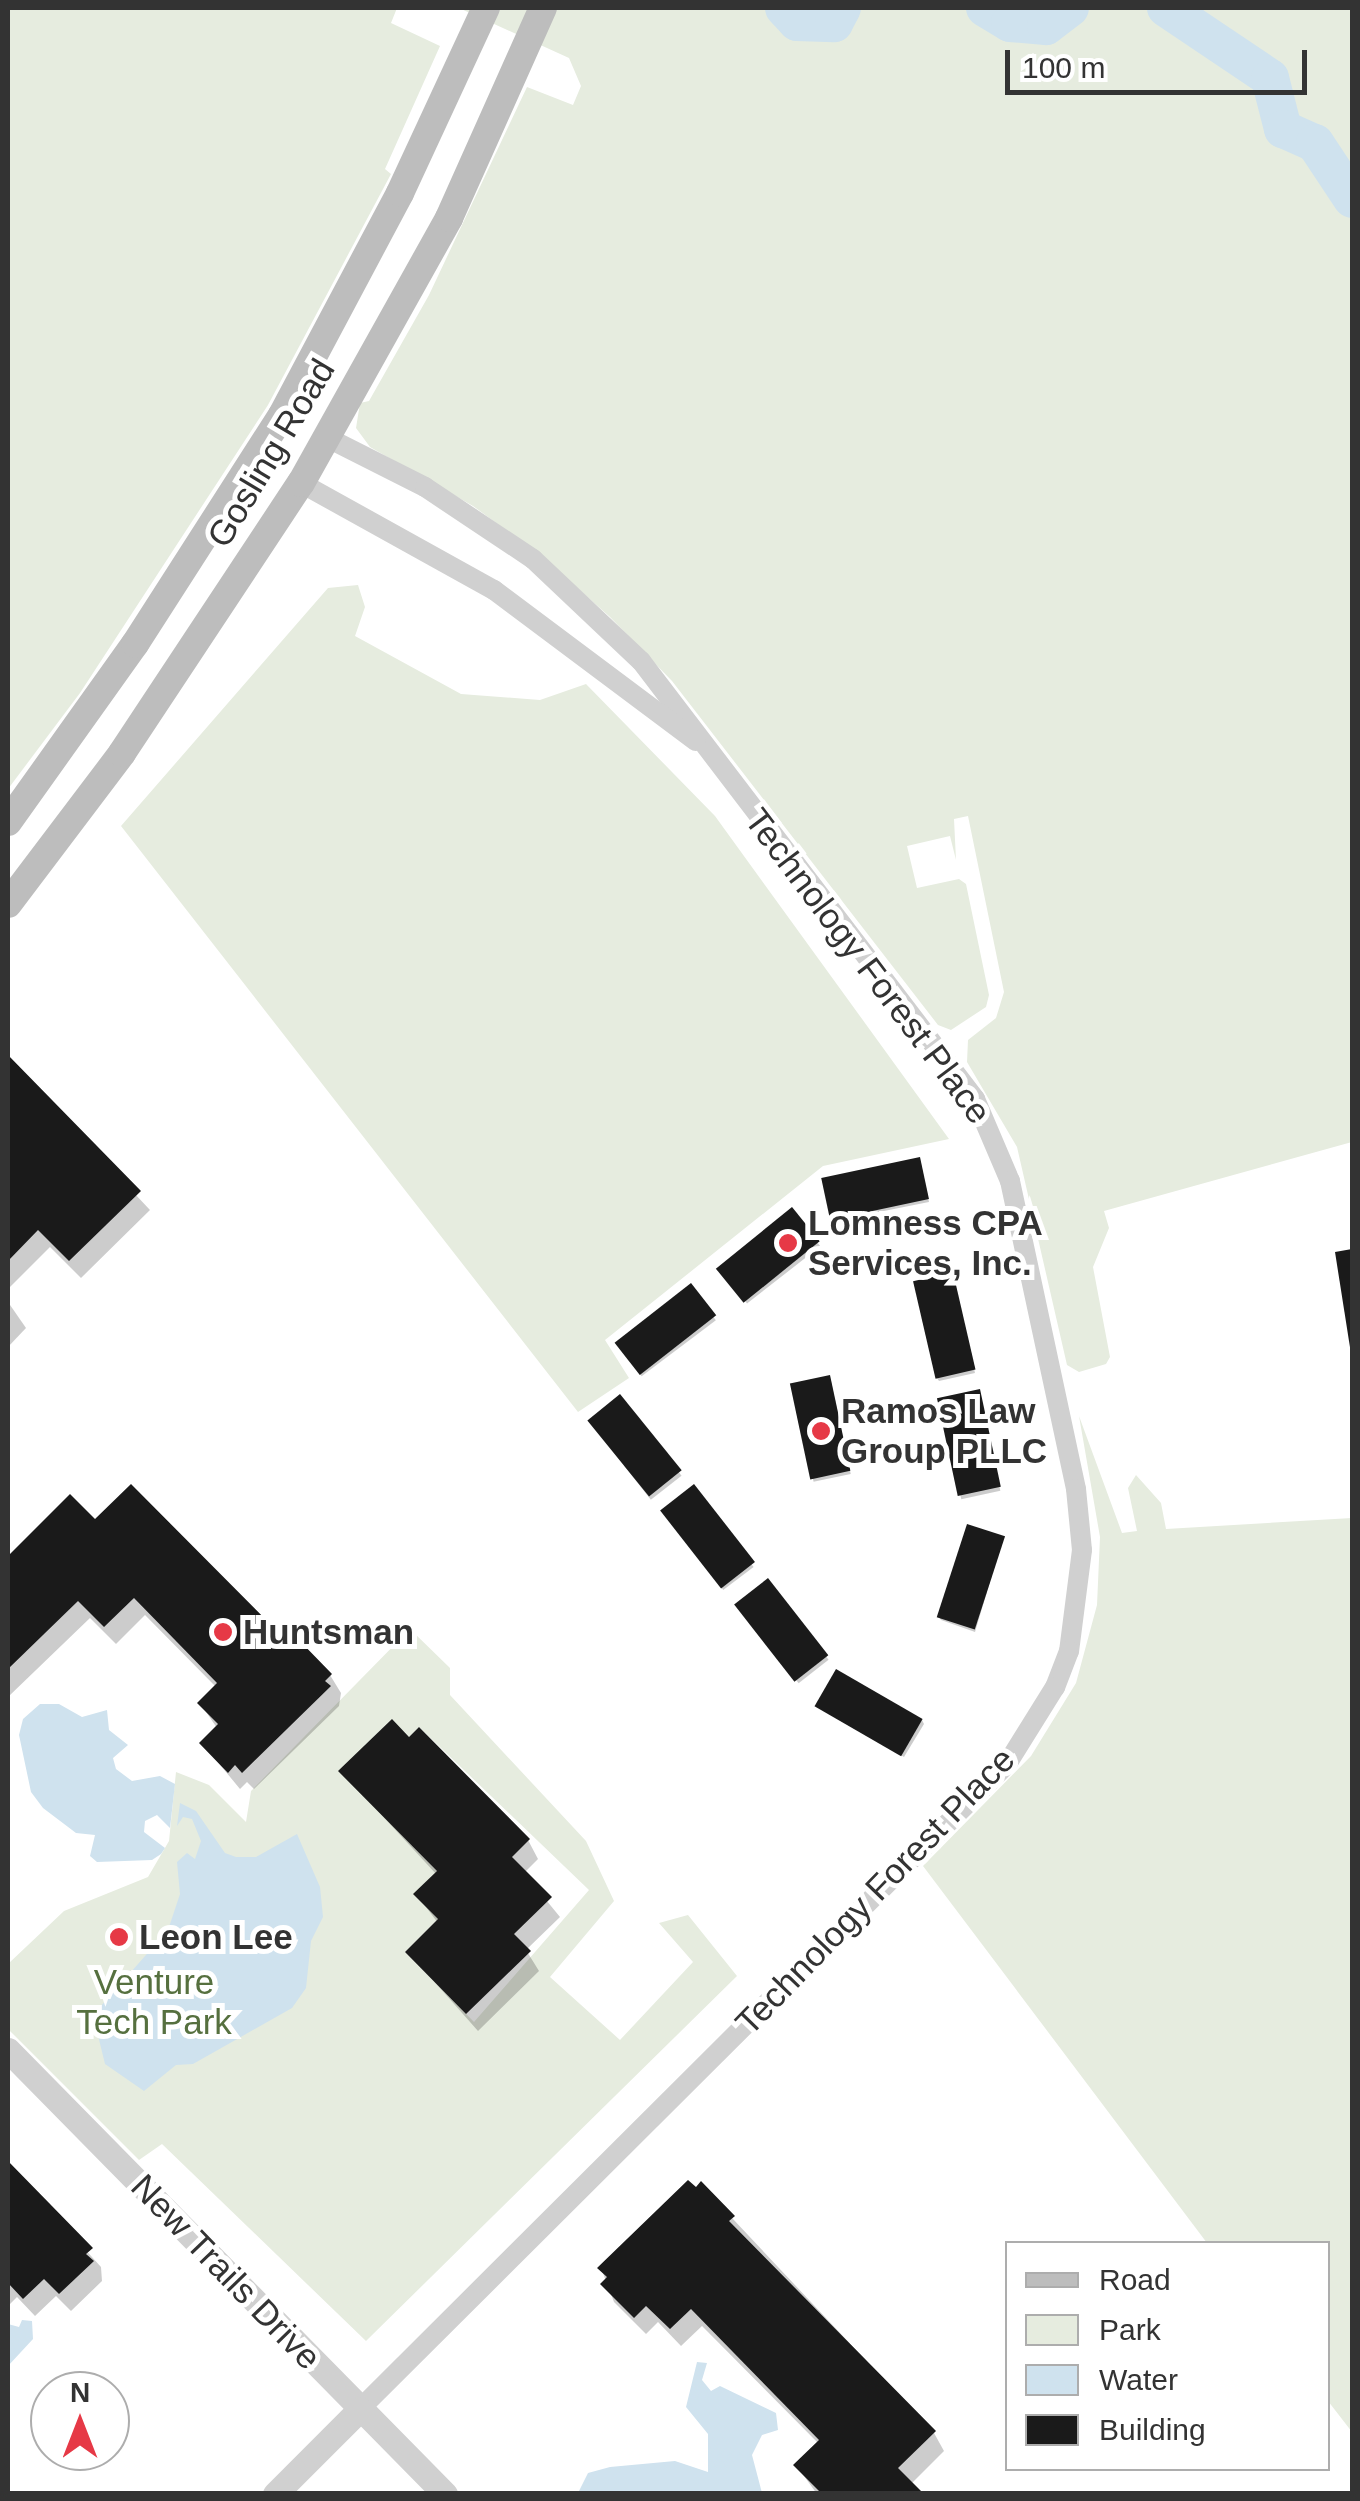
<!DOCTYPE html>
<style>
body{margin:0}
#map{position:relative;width:1360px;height:2501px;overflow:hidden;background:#fff;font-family:Arial,sans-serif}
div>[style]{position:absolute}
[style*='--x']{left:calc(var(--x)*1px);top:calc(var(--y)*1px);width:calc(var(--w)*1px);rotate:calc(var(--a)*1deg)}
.green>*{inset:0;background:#e6ecdf}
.water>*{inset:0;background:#cfe2ee}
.shadow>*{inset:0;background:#0003;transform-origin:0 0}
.river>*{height:38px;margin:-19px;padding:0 19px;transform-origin:19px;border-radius:19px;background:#cfe2ee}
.building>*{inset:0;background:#1a1a1a;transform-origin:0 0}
.minor>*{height:20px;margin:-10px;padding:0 10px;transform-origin:10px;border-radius:10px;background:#d0d0d0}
.tertiary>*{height:25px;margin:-12.5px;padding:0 12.5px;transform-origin:12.5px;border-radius:12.5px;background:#d0d0d0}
.secondary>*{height:28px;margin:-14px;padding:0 14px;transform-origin:14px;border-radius:14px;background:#bdbdbd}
.dots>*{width:28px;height:28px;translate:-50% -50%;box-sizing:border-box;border:5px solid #fff;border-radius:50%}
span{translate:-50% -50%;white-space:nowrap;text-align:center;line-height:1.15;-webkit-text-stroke:10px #fff;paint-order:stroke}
.street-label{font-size:35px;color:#333}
.poi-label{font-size:35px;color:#333;font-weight:700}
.left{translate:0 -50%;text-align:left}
.park-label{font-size:35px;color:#56703f}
.frame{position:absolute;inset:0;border:10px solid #333;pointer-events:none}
.legend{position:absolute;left:1005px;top:2241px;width:325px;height:230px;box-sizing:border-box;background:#fff;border:2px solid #adadad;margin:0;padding:12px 18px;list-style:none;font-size:30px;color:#333}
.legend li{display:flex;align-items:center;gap:20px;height:50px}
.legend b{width:50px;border:2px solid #adadad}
.north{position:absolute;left:30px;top:2371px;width:100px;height:100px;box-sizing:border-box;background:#fff;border:2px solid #adadad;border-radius:50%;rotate:0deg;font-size:28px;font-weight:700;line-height:40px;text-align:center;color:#333}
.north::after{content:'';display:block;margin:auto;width:35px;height:45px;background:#e63946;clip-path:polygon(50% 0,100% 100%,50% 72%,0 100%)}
.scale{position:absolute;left:1005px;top:50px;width:302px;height:45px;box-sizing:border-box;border:5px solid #333;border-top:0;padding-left:12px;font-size:30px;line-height:35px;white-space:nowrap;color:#333;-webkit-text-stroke:8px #fff;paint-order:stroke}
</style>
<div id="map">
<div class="green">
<i style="clip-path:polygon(8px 8px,397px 8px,391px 23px,440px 46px,385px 169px,391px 174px,268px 405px,80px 693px,8px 789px)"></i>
<i style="clip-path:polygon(459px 8px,1352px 8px,1352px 1142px,1104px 1211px,1109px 1228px,1093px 1267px,1110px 1357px,1106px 1364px,1079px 1372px,1067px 1365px,1017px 1147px,967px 1062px,968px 1040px,996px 1018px,1004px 992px,968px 816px,954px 819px,956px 860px,950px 836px,907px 846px,917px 888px,959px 879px,966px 884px,989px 995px,986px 1007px,951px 1030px,938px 1025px,672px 681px,610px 617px,539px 554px,473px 506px,370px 447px,356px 428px,360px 403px,369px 401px,429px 295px,527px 87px,573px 105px,581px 86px,569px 58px)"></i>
<i style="clip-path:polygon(358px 585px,365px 607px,355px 636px,461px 694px,540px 700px,586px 684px,715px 816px,949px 1139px,823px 1166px,605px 1340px,629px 1378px,578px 1412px,121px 826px,328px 588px)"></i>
<i style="clip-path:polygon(1079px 1416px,1122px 1533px,1137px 1531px,1128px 1488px,1136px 1475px,1161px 1503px,1166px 1529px,1352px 1518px,1352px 2432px,1328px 2401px,1328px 2244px,1207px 2243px,923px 1866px,1031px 1756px,1076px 1683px,1097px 1605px,1100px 1537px)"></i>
<i style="clip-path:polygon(evenodd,410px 1629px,450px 1668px,450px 1695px,586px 1841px,614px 1901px,550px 1977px,620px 2040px,693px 1962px,659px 1923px,688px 1915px,737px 1976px,366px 2341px,162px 2144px,139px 2160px,8px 2029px,8px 1964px,64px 1911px,148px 1877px,169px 1841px,176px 1772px,209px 1785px,246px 1822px,251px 1791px,410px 1629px,391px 1720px,409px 1737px,419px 1727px,589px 1890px,474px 2022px,405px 1952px,438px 1919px,414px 1894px,437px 1871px,339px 1771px,391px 1720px)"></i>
</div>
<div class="water">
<i style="clip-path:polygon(40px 1704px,59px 1704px,82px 1717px,107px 1710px,109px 1730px,128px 1745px,113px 1758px,116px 1769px,132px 1781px,160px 1776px,175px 1784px,170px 1828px,157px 1815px,145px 1821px,144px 1832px,165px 1848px,161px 1854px,152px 1860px,97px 1862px,90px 1856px,95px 1835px,76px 1833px,43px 1808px,31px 1792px,19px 1735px,23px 1719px)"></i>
<i style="clip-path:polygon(180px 1803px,196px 1811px,225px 1853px,236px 1857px,256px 1857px,297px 1834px,320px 1887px,323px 1917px,311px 1941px,306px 1988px,292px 2008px,193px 2064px,176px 2065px,144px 2091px,105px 2064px,93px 2015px,168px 1930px,180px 1894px,177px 1862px,187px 1853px,195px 1859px,201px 1841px,192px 1819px,183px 1817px,177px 1826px)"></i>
<i style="clip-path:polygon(22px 2320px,32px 2321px,33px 2339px,8px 2366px,8px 2324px,19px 2327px)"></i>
<i style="clip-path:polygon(697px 2362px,707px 2363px,702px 2380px,711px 2391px,720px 2386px,776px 2413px,778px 2430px,762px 2435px,752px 2455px,762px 2493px,578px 2493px,588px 2473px,610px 2467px,675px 2461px,708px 2472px,708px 2434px,686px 2407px)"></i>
</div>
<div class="shadow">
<i style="clip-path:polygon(8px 1059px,150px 1210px,81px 1278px,50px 1247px,8px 1289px)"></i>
<i style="clip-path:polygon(921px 1164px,929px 1202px,834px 1221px,832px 1218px)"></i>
<i style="left:792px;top:1210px;width:46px;height:93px;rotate:52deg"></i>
<i style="clip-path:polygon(1352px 1251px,1352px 1352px,1338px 1254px)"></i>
<i style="clip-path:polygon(954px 1278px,975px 1373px,939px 1381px,937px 1378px)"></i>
<i style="left:690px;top:1286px;width:43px;height:93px;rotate:53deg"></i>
<i style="clip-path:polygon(8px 1302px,26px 1328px,8px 1347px)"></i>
<i style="left:831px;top:1381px;width:95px;height:38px;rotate:78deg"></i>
<i style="left:980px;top:1395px;width:98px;height:40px;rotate:78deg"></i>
<i style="left:620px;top:1397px;width:100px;height:39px;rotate:52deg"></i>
<i style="left:694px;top:1488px;width:99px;height:38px;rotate:53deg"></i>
<i style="clip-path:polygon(70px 1497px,95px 1523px,330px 1675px,341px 1693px,339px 1706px,254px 1789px,247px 1782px,240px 1789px,202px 1743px,217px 1728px,200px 1703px,216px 1687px,145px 1615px,116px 1644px,90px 1618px,8px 1697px,8px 1559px)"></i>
<i style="clip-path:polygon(1003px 1538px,975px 1632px,941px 1620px,939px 1617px)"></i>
<i style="left:767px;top:1581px;width:100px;height:38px;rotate:52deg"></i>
<i style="clip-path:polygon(818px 1706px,922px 1720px,924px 1724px,904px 1757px)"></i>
<i style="clip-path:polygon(342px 1772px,528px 1840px,538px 1859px,524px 1873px,560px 1917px,526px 1950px,539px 1971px,478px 2031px,408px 1952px,438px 1923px,417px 1895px,437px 1875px)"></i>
<i style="clip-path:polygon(8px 2164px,101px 2267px,102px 2281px,71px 2311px,56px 2296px,35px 2316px,17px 2297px,8px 2306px)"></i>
<i style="clip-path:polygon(701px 2185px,934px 2433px,944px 2451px,911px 2484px,920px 2494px,817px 2494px,796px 2465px,819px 2444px,702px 2326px,681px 2346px,658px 2322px,646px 2334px,614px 2302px,601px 2268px)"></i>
</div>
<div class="river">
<i style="--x:784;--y:8;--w:19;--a:47"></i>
<i style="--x:797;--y:22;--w:37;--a:2"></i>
<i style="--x:834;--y:23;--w:17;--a:-62"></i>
<i style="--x:985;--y:8;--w:29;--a:31"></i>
<i style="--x:1010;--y:23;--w:36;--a:5"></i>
<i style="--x:1046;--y:26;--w:30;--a:-37"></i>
<i style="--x:1166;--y:8;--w:125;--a:33.9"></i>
<i style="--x:1270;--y:78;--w:53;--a:75.7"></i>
<i style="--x:1283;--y:129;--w:35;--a:24"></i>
<i style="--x:1315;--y:143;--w:67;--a:56.5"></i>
</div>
<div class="building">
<i style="clip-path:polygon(8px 1055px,141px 1191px,69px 1261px,38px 1230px,8px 1261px)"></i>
<i style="left:920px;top:1157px;width:43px;height:101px;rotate:78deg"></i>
<i style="left:792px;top:1207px;width:44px;height:98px;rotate:51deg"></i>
<i style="clip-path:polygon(1352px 1249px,1352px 1360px,1335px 1252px)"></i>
<i style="left:953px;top:1272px;width:100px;height:41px;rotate:77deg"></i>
<i style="left:691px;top:1283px;width:41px;height:97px;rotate:52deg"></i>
<i style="left:830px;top:1375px;width:98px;height:41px;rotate:78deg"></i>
<i style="left:980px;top:1389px;width:100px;height:44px;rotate:78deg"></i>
<i style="left:620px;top:1394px;width:98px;height:42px;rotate:51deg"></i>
<i style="clip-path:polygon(131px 1484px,290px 1644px,297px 1638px,332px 1674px,325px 1681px,331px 1686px,242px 1773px,235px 1765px,228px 1773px,199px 1743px,218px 1724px,197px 1703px,217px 1683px,134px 1598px,104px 1627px,78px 1601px,8px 1669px,8px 1556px,70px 1494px,95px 1519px)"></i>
<i style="left:694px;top:1484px;width:99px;height:43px;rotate:52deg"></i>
<i style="left:967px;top:1524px;width:40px;height:98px;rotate:18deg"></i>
<i style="left:768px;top:1578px;width:98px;height:43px;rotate:52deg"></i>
<i style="left:836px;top:1669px;width:100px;height:43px;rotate:30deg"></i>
<i style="clip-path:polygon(392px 1719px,409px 1737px,419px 1727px,530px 1839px,512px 1857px,552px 1897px,514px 1934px,531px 1951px,466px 2014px,405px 1952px,438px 1919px,413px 1894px,437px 1871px,338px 1771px)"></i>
<i style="clip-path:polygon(8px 2161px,93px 2248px,86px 2254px,94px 2261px,59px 2294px,44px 2279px,23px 2299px,8px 2283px)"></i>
<i style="clip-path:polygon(688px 2180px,696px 2187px,701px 2181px,735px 2216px,729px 2221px,936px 2431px,898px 2468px,924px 2494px,822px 2494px,793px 2465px,819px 2440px,691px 2309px,670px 2329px,646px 2306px,634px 2318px,600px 2284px,607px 2277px,597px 2268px)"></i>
</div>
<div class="minor">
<i style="--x:326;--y:437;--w:111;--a:26.8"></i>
<i style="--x:425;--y:487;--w:130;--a:33.7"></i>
<i style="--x:533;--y:559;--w:149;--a:43.4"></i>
<i style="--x:641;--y:661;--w:551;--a:52.67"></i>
<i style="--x:975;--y:1099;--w:89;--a:66.9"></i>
<i style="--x:1010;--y:1181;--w:315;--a:77.9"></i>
<i style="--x:1076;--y:1489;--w:61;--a:84.4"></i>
<i style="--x:1082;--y:1550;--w:102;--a:97.3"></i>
<i style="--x:1069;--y:1651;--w:39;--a:111"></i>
<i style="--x:1055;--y:1687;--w:91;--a:121.9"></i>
<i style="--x:1007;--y:1764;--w:914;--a:135.09"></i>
<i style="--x:301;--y:483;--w:221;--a:29"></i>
<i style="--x:494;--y:590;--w:252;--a:36.8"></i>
</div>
<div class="tertiary">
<i style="--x:8;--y:2050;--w:623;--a:45.46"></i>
<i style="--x:275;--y:2494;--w:120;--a:-45"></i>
</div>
<div class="secondary">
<i style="--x:8;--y:822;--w:219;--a:-54.5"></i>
<i style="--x:135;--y:644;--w:272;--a:-57.3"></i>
<i style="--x:282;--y:415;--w:251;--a:-62"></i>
<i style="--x:400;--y:193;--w:204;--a:-65.1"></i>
<i style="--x:8;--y:904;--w:189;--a:-52.9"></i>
<i style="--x:122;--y:753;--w:324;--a:-56.5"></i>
<i style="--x:301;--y:483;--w:304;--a:-60.8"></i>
<i style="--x:449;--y:218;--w:230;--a:-65.9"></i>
</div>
<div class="dots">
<i style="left:788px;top:1243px;background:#e63946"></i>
<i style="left:821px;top:1431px;background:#e63946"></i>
<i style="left:223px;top:1632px;background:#e63946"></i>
<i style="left:119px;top:1937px;background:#e63946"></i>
</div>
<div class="street-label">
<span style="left:271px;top:453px;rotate:-59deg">Gosling Road</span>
<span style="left:868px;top:966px;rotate:53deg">Technology Forest Place</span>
<span style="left:875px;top:1891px;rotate:-46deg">Technology Forest Place</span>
<span style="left:226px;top:2272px;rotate:46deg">New Trails Drive</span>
</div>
<div class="poi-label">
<span class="left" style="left:808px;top:1243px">Lomness CPA<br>Services, Inc.</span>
<span class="left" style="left:841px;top:1431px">Ramos Law<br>Group PLLC</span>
<span class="left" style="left:243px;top:1632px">Huntsman</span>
<span class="left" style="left:139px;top:1937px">Leon Lee</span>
</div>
<div class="park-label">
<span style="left:154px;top:2002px">Venture<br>Tech Park</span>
</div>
<div class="frame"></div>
<ul class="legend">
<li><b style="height:12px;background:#bdbdbd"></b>Road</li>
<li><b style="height:28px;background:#e6ecdf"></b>Park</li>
<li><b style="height:28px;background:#cfe2ee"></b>Water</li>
<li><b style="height:28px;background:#1a1a1a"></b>Building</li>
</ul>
<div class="north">N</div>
<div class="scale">100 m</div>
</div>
